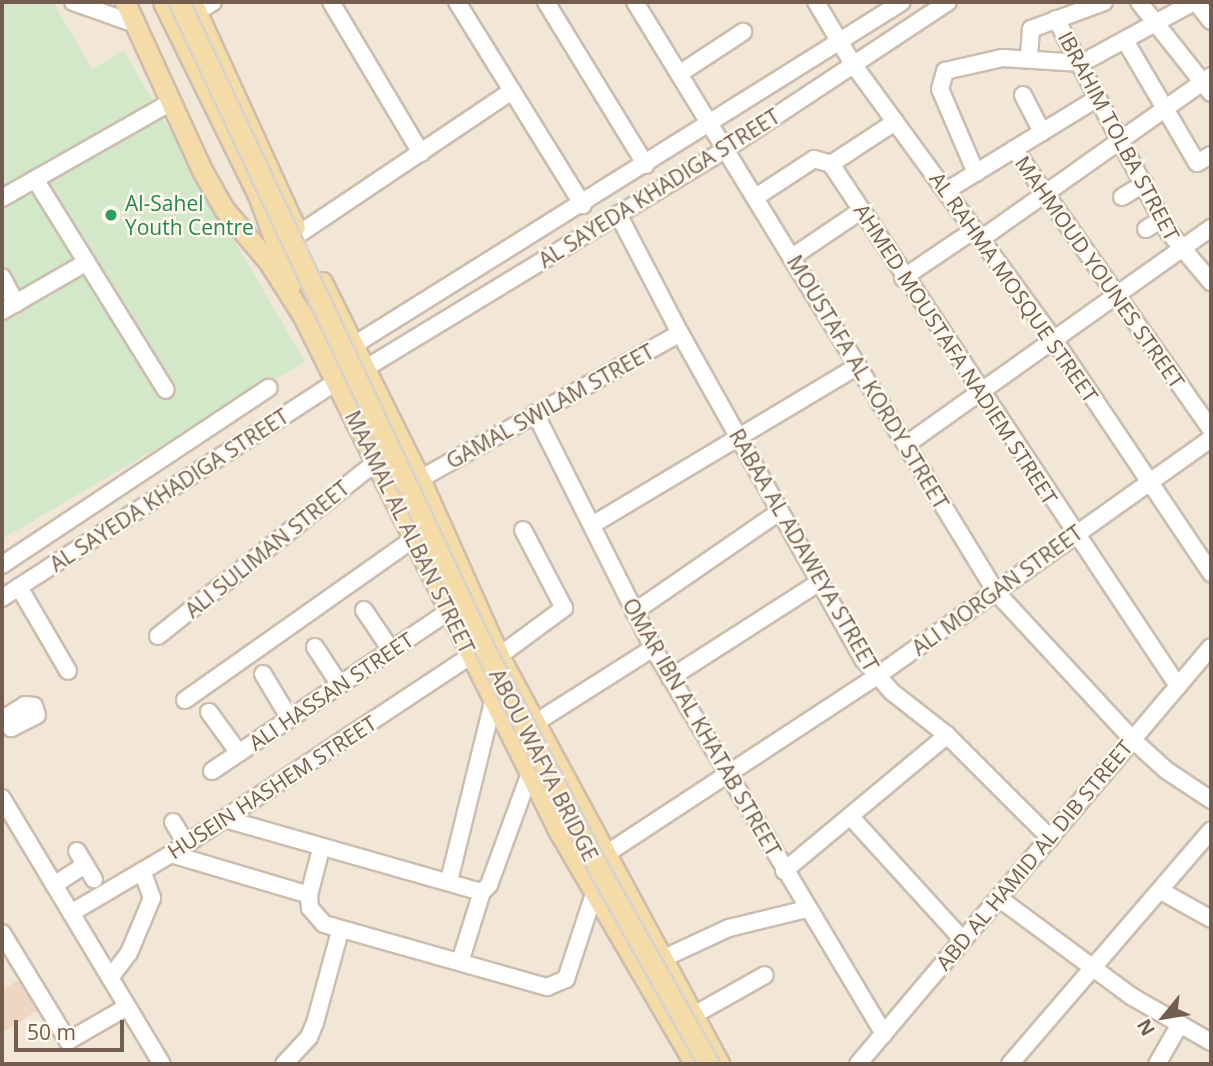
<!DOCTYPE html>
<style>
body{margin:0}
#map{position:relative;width:1213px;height:1066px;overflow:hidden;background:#fbf5e9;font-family:"Open Sans",sans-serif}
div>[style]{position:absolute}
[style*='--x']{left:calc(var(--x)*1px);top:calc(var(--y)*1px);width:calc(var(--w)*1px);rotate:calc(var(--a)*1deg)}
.residential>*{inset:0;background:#f2e7d7;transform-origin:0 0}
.green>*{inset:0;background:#d3e8c8}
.building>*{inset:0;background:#eed6c2}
.roads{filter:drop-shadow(2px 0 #ccbdaf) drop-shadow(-2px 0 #ccbdaf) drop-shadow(0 2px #ccbdaf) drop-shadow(0 -2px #ccbdaf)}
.minor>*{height:16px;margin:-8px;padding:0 8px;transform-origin:8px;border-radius:8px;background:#fff}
.major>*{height:19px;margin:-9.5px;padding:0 9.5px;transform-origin:9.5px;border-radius:9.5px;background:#f4dba7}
.bridges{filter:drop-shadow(2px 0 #d8d2cd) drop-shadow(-2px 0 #d8d2cd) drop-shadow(0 2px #d8d2cd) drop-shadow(0 -2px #d8d2cd)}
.major-bridge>*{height:19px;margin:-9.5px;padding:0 9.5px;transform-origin:9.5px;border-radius:9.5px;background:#f4dba7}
.dots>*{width:19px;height:19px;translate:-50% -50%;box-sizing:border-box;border:4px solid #fef8ef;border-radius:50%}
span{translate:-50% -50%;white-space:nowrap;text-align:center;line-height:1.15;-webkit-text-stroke:5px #fef8ef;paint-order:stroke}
.street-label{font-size:21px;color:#735d4e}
.leisure-label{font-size:21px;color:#27864d}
.left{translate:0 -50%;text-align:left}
.frame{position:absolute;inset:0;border:4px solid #735d4e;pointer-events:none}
.north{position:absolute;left:1129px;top:982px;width:70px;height:70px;-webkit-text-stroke:5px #fef8ef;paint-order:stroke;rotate:240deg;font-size:19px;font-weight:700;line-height:28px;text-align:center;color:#735d4e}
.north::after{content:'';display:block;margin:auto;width:24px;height:32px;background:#735d4e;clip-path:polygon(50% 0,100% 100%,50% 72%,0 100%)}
.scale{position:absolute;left:14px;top:1020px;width:110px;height:32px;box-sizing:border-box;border:4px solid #735d4e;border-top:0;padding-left:9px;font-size:21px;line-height:24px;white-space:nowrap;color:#735d4e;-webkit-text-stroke:5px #fef8ef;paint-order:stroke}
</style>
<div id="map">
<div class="residential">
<i style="left:2px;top:2px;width:1209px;height:1062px"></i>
</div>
<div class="green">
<i style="clip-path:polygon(2px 2px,53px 2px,92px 69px,124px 51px,305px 362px,2px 539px)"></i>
</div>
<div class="building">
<i style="clip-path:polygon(19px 980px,37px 1011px,2px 1033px,2px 990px)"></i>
</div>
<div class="roads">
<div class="minor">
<i style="--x:73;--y:2;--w:66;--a:19.5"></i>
<i style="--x:331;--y:2;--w:176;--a:59.2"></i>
<i style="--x:457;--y:2;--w:239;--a:58.2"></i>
<i style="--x:546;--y:2;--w:191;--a:58.5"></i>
<i style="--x:635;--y:2;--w:692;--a:58.54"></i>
<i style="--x:996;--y:592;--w:200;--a:47.2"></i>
<i style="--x:1132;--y:739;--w:46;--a:42.4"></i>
<i style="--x:1166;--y:770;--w:54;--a:33.7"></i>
<i style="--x:816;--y:2;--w:72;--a:59.2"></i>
<i style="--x:853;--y:64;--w:343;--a:53.9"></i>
<i style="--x:1055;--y:341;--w:280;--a:56.1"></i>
<i style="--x:1139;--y:2;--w:116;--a:51.6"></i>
<i style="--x:1196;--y:2;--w:24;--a:52"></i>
<i style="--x:197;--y:12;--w:19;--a:-32"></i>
<i style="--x:1056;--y:19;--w:240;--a:62.2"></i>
<i style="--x:1168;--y:231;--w:67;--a:49.9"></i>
<i style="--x:1126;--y:42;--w:140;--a:59.6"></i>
<i style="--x:1197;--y:163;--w:16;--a:-30"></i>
<i style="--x:1029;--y:57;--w:28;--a:-86"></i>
<i style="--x:1031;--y:29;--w:78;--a:-20.3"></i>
<i style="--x:679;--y:74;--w:77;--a:-33.3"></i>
<i style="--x:1023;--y:95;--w:42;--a:62.8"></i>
<i style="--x:1014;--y:149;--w:342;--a:54.9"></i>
<i style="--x:831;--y:164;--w:77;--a:-33.3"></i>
<i style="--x:976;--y:173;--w:91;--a:-113.2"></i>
<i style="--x:940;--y:89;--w:19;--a:-74"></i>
<i style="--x:945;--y:71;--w:58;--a:-12.8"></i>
<i style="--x:1002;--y:58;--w:80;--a:3.6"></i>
<i style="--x:1082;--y:63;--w:128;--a:-28.6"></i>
<i style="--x:35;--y:179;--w:248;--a:58.2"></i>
<i style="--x:946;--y:191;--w:178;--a:-31.5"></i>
<i style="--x:756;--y:197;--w:69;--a:-33.2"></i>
<i style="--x:814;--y:159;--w:18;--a:16"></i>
<i style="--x:831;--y:164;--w:627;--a:56.39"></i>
<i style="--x:1122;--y:197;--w:26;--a:-31"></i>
<i style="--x:2;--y:198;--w:194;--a:-29.6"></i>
<i style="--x:618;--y:214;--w:134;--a:62.5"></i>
<i style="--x:680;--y:333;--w:374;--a:60.7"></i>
<i style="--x:863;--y:659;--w:44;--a:48.7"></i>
<i style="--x:892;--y:692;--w:70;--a:38"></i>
<i style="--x:947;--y:735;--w:146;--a:45"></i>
<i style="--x:1146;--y:229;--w:19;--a:-32"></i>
<i style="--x:299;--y:234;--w:257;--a:-33.9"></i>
<i style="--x:981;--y:239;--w:282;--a:-35.3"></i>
<i style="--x:792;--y:257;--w:84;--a:-33.9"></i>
<i style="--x:2;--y:277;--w:30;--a:62"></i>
<i style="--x:903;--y:278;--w:86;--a:-34.1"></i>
<i style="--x:2;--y:311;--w:98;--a:-30"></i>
<i style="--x:354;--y:345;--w:646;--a:-32.04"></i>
<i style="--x:366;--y:368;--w:421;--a:-31.3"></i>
<i style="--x:726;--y:149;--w:266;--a:-33.5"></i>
<i style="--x:535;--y:413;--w:263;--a:63.3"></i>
<i style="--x:653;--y:648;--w:450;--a:59.1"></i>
<i style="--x:907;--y:444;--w:373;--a:-35.4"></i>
<i style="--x:420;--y:479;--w:298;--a:-29.3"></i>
<i style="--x:592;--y:525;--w:310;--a:-30.9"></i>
<i style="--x:2;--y:565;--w:320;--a:-33.6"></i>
<i style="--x:19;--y:587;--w:97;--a:59.7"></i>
<i style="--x:2;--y:598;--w:399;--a:-32.9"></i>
<i style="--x:364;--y:610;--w:48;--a:56"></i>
<i style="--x:634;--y:612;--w:176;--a:-34.6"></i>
<i style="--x:158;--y:636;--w:279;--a:-38.6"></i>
<i style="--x:315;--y:647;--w:45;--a:56.7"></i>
<i style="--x:499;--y:656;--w:81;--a:-36.4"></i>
<i style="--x:564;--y:608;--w:88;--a:-117.7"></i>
<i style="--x:263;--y:674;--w:52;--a:59"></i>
<i style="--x:670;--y:678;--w:176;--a:-32.7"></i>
<i style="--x:185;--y:700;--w:281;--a:-35.2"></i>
<i style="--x:25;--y:705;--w:9;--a:6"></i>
<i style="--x:34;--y:706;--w:9;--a:72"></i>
<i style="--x:37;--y:715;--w:29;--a:153"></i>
<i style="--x:11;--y:728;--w:13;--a:-99"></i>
<i style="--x:9;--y:715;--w:19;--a:-32"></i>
<i style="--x:209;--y:712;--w:51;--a:53.8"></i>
<i style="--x:535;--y:723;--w:140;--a:-32.4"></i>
<i style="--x:212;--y:771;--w:286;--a:-34"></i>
<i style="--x:2;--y:798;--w:310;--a:59"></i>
<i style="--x:850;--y:816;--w:166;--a:47.7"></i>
<i style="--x:225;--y:819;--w:267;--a:15.9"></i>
<i style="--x:173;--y:822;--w:26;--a:59"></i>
<i style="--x:321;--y:849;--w:48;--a:104.6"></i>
<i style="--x:309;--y:895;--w:13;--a:86"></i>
<i style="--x:310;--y:908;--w:21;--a:49"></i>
<i style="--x:324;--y:924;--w:232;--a:15.8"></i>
<i style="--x:547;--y:987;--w:21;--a:-23"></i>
<i style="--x:566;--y:979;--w:89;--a:-71.8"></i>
<i style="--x:77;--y:851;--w:33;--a:59"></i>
<i style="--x:171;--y:854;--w:144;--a:16.5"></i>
<i style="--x:606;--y:854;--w:324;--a:-33.3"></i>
<i style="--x:877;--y:676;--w:410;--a:-35.4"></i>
<i style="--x:784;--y:871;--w:212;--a:-39.8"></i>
<i style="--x:449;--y:881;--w:184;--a:-76.2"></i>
<i style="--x:54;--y:885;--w:37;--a:-33"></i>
<i style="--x:1161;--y:891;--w:57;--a:29.2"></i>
<i style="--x:1000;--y:899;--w:163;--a:36.5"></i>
<i style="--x:1131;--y:996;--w:92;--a:29.9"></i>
<i style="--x:71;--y:913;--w:116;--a:-30.5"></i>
<i style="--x:171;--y:854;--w:359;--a:-33.5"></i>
<i style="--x:2;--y:933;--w:127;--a:58.6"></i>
<i style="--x:68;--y:1041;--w:68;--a:-30"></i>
<i style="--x:664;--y:958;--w:72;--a:-24.8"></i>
<i style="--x:729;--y:928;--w:80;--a:-13.7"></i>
<i style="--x:460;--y:962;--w:73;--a:-72.6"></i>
<i style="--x:482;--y:892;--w:10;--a:-45"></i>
<i style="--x:489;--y:885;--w:119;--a:-69.9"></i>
<i style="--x:110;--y:978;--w:31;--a:-53"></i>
<i style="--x:129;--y:953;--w:60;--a:-67.3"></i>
<i style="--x:152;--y:898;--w:29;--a:-110"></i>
<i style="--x:694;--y:1015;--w:81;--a:-29.4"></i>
<i style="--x:284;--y:1064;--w:37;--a:-47"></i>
<i style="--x:309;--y:1037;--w:15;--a:-67"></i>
<i style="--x:315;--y:1023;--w:95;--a:-74.8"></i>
<i style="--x:858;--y:1064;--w:546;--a:-49.75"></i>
<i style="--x:1010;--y:1064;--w:308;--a:-49.3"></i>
<i style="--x:1157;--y:1064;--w:46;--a:-60.1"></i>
</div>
<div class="major">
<i style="--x:125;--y:2;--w:187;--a:65.4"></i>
<i style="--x:203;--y:172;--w:43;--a:60.4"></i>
<i style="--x:224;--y:209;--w:68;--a:49.8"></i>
<i style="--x:268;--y:261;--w:65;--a:57.5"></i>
<i style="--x:303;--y:316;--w:574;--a:63.61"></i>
<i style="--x:558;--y:830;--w:271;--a:59.7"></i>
<i style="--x:163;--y:2;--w:215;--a:63.8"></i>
<i style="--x:258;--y:195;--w:95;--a:69.7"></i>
<i style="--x:192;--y:2;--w:247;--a:65.4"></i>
<i style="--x:322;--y:282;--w:220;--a:63.6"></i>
<i style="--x:420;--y:479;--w:194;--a:65.9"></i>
<i style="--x:499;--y:656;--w:464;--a:61.6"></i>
</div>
</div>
<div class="bridges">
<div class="major-bridge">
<i style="--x:179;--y:2;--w:703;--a:64.75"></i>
<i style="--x:479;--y:638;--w:267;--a:62.6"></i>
<i style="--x:602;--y:875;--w:217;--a:60.5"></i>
</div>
</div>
<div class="dots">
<i style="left:111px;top:215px;background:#2e9e5b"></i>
</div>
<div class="street-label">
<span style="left:1119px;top:136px;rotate:62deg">IBRAHIM TOLBA STREET</span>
<span style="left:659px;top:188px;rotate:-32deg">AL SAYEDA KHADIGA STREET</span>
<span style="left:1100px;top:272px;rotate:55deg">MAHMOUD YOUNES STREET</span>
<span style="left:1014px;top:287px;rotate:55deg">AL RAHMA MOSQUE STREET</span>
<span style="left:956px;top:354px;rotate:57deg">AHMED MOUSTAFA NADIEM STREET</span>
<span style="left:868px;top:382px;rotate:59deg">MOUSTAFA AL KORDY STREET</span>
<span style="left:550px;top:406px;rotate:-29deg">GAMAL SWILAM STREET</span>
<span style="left:169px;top:490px;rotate:-33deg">AL SAYEDA KHADIGA STREET</span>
<span style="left:410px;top:532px;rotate:64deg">MAAMAL AL ALBAN STREET</span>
<span style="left:267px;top:549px;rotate:-39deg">ALI SULIMAN STREET</span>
<span style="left:804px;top:550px;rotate:60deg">RABAA AL ADAWEYA STREET</span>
<span style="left:997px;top:590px;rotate:-36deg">ALI MORGAN STREET</span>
<span style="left:331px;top:691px;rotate:-34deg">ALI HASSAN STREET</span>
<span style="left:702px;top:727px;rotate:60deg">OMAR IBN AL KHATAB STREET</span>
<span style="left:544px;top:765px;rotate:63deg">ABOU WAFYA BRIDGE</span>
<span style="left:272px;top:787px;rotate:-33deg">HUSEIN HASHEM STREET</span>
<span style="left:1034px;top:855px;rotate:-50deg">ABD AL HAMID AL DIB STREET</span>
</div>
<div class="leisure-label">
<span class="left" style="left:125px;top:215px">Al-Sahel<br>Youth Centre</span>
</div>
<div class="frame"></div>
<div class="north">N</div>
<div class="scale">50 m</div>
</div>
